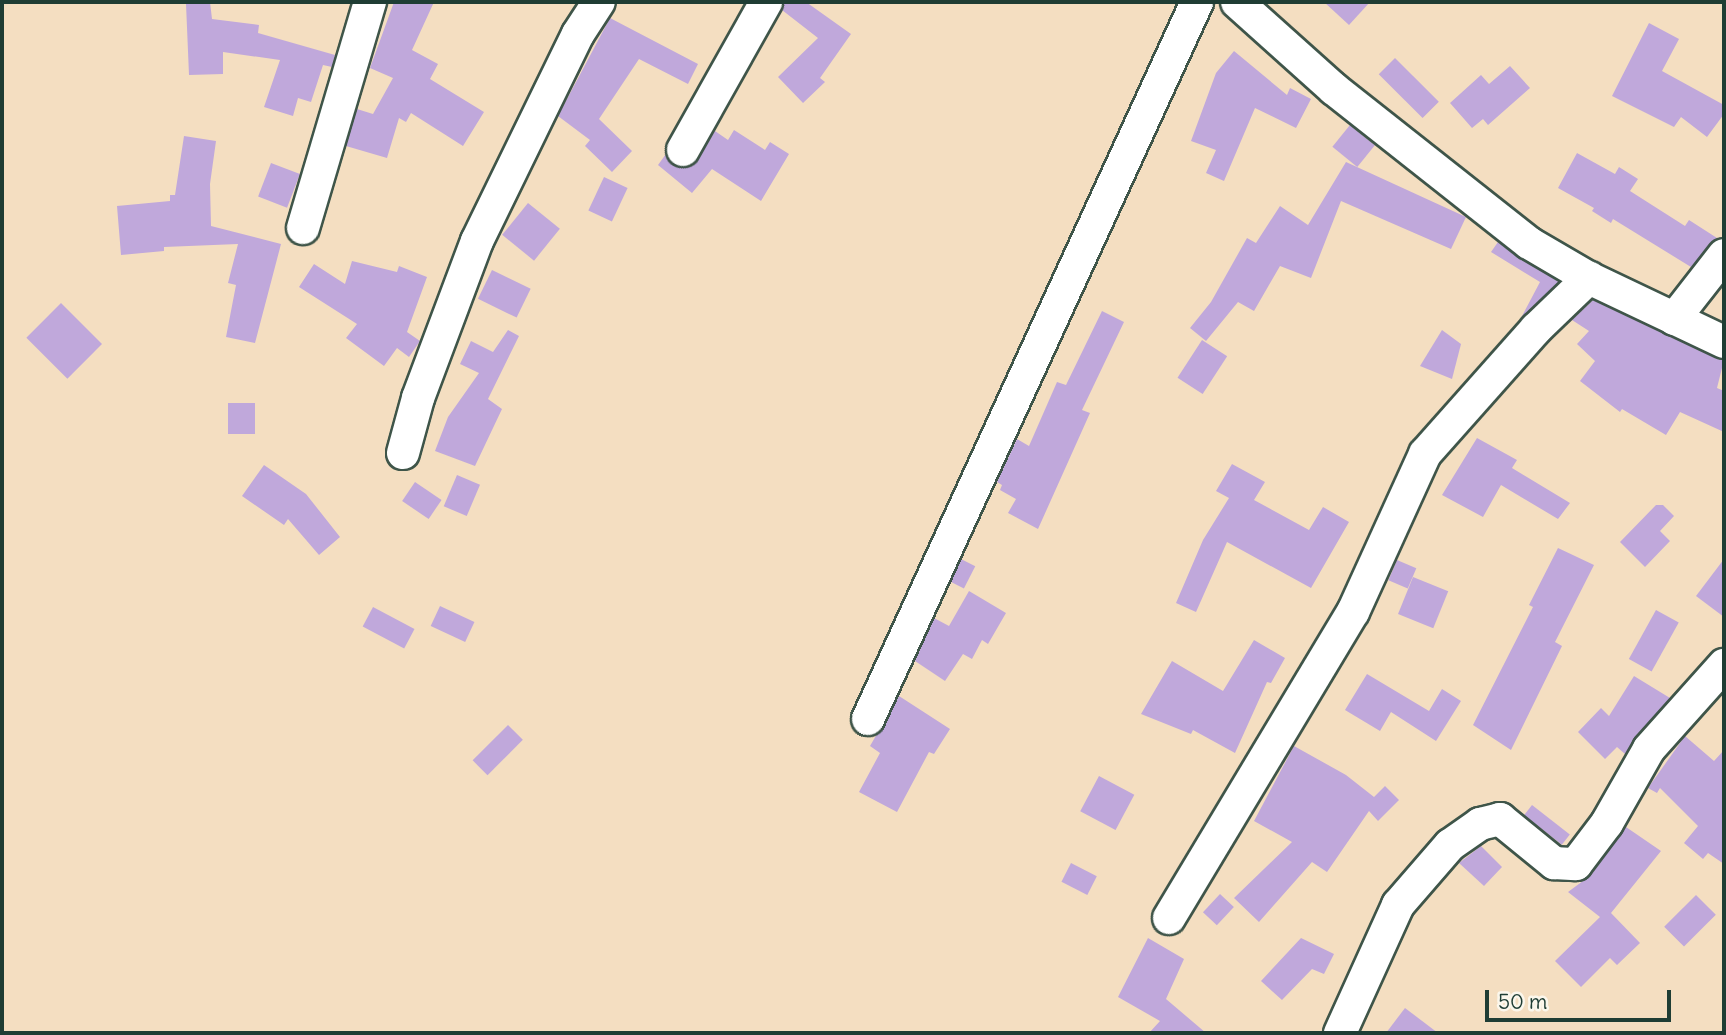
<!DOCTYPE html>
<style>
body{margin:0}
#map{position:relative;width:1726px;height:1035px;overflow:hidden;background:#f4dec1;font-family:Delius,sans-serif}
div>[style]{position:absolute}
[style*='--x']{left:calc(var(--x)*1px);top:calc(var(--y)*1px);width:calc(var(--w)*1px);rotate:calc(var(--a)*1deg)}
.building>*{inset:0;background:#c0a8db;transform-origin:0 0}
.roads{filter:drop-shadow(2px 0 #3f5549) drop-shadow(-2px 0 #3f5549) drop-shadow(0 2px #3f5549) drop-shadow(0 -2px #3f5549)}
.minor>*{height:32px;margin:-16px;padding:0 16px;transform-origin:16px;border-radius:16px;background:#fff}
span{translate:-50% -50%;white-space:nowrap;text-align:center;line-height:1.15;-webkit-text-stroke:7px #fbf7ec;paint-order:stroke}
.frame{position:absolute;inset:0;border:4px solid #1f3d34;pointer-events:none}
.scale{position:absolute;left:1485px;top:990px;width:186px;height:32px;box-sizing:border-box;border:4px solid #1f3d34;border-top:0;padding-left:9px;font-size:21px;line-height:24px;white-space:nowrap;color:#1f3d34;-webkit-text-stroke:5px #fbf7ec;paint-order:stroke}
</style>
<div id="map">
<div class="building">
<i style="clip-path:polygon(210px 2px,212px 19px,259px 25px,258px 33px,335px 55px,332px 67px,323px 65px,311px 102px,298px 98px,293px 116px,264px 107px,280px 60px,223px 52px,223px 74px,189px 75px,186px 4px)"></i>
<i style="clip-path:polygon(394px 2px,434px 2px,412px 50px,438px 64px,430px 79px,484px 112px,463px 146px,411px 113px,406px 122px,399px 118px,387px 158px,346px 146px,357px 109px,373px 114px,393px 78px,370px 68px)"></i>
<i style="clip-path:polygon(784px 2px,806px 2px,851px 34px,820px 78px,825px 82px,803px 103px,778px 77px,818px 38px,782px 10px)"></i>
<i style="clip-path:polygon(1324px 2px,1370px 2px,1349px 25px)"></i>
<i style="clip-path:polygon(610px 18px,698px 64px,688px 84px,639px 59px,599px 119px,632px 151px,612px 172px,585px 146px,590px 140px,558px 116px)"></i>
<i style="clip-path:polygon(1649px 23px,1679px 39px,1662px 71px,1724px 105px,1724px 114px,1707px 137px,1681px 117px,1674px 127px,1612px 96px)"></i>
<i style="clip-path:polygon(1234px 51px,1287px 95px,1290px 88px,1311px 99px,1296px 128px,1255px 108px,1224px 181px,1206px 173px,1216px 150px,1191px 141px,1216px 73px)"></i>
<i style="left:1395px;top:58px;width:62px;height:23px;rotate:45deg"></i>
<i style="clip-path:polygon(1510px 66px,1530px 88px,1488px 125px,1483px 119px,1472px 128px,1450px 103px,1481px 75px,1489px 84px)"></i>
<i style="left:1350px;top:125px;width:32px;height:28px;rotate:39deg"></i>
<i style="clip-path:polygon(734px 130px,765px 150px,770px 142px,789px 154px,761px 201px,712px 169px,692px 193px,658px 165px,666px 154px,675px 166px,692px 166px,715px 131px,728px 140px)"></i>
<i style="clip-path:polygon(184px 136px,216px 141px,210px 184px,211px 226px,281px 244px,255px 343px,226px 337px,236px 285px,228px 283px,238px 244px,164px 247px,164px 251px,121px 255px,117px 206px,170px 201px,170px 195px,175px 195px)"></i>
<i style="clip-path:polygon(1577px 153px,1615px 174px,1619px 167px,1638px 179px,1630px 191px,1685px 226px,1689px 220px,1717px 238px,1691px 267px,1613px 219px,1611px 223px,1592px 211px,1594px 208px,1558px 188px)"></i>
<i style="clip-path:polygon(1346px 162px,1466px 217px,1451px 249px,1341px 201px,1311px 278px,1280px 266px,1254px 311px,1238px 302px,1206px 341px,1190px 328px,1211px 302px,1247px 238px,1256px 243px,1280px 206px,1308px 225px)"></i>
<i style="left:271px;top:163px;width:31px;height:36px;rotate:21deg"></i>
<i style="left:604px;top:177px;width:26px;height:37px;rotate:25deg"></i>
<i style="left:528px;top:203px;width:41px;height:41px;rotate:39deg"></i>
<i style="clip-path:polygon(1498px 242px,1559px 282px,1521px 318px,1540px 282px,1491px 252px)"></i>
<i style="clip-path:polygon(352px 261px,397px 272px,399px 266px,427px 277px,407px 332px,420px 341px,409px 357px,397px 348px,384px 366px,346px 338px,357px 324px,299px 287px,314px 264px,345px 284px)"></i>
<i style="left:492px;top:270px;width:43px;height:32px;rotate:26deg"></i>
<i style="clip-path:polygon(1593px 300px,1724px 360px,1717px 388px,1724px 391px,1724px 432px,1680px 412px,1666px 435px,1622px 409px,1620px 412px,1580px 381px,1595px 361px,1577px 344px,1589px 331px,1572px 320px)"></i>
<i style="left:61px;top:303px;width:58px;height:49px;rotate:45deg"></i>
<i style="clip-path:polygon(1102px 311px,1124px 322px,1082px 410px,1090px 413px,1038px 529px,1008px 513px,1016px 499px,1000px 490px,1002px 485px,997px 482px,1017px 439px,1029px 446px,1057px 382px,1066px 385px)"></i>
<i style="clip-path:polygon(508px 330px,519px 336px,488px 399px,502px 409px,475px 466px,435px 451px,448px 417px,479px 373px,460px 364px,471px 341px,493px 352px)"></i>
<i style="clip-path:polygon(1442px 330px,1461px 344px,1452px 379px,1420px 366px)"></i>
<i style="left:1202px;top:340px;width:30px;height:45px;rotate:33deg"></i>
<i style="left:228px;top:403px;width:27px;height:31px"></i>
<i style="clip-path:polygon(1477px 438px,1517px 460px,1512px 468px,1570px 503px,1558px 519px,1501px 485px,1483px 517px,1442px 495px)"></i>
<i style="clip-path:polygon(1232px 464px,1265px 482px,1254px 500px,1309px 530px,1323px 507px,1349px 522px,1311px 588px,1227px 542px,1196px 612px,1176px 603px,1203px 540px,1229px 498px,1216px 491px)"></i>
<i style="clip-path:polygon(264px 465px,306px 494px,340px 537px,319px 555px,288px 519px,284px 525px,242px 496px)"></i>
<i style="left:457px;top:475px;width:25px;height:34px;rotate:23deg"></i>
<i style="left:415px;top:482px;width:32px;height:23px;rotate:34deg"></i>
<i style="clip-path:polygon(1656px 505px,1663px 505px,1674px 516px,1660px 531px,1670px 541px,1645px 567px,1620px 542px)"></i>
<i style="clip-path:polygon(1558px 548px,1594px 565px,1555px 642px,1562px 646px,1511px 750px,1473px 725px,1533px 607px,1529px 605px)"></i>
<i style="left:961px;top:559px;width:16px;height:25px;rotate:27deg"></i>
<i style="clip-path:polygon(1724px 559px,1724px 617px,1696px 596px)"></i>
<i style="left:1397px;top:560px;width:21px;height:22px;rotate:23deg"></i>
<i style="left:1413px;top:577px;width:38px;height:40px;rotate:22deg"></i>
<i style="clip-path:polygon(969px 591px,1006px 613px,988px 644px,982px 640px,972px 659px,963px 654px,945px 681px,915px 661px,934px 618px,949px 626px)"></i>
<i style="left:440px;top:606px;width:38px;height:22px;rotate:25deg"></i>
<i style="left:373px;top:607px;width:47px;height:22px;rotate:28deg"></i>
<i style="left:1656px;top:610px;width:26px;height:56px;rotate:29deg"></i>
<i style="clip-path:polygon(1254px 640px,1285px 658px,1271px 683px,1267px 682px,1235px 753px,1193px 730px,1191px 734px,1141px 714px,1172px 661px,1223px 691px)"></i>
<i style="clip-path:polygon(1367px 674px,1429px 711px,1442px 689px,1461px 701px,1436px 741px,1391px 712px,1380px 731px,1345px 710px)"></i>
<i style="clip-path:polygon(1634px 676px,1670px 698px,1625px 754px,1617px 747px,1605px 759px,1578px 732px,1601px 708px,1609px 716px)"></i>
<i style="clip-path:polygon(899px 696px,950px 729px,934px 754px,929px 752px,897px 812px,859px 792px,880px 753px,870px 746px)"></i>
<i style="left:508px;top:725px;width:21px;height:50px;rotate:45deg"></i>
<i style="clip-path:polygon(1685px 736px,1714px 761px,1724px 750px,1724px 864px,1708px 853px,1703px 859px,1684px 843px,1698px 826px,1660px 788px,1657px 793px,1648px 788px)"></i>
<i style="clip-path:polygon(1294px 746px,1346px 775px,1374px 797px,1385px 786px,1399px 800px,1378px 821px,1369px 811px,1327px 872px,1312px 862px,1259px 922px,1234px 898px,1292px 842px,1254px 821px)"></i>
<i style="left:1099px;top:776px;width:40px;height:40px;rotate:28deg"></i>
<i style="left:1532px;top:805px;width:48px;height:13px;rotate:38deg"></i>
<i style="clip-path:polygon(1626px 827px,1661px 851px,1611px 913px,1640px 943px,1617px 965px,1610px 958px,1581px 987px,1555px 961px,1600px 917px,1568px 892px,1591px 875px)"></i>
<i style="clip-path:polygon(1481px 846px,1502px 867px,1484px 886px,1459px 863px)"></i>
<i style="left:1071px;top:863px;width:29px;height:21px;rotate:27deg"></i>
<i style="left:1220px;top:894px;width:19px;height:25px;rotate:43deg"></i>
<i style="left:1696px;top:895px;width:28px;height:45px;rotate:45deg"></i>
<i style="clip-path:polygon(1148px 938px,1184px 959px,1166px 999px,1206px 1033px,1149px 1033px,1160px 1021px,1118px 997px)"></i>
<i style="clip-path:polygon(1301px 938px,1334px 954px,1324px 974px,1312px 969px,1282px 1000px,1261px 981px)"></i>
<i style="clip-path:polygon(1405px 1008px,1438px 1033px,1386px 1033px)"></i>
</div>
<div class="roads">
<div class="minor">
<i style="--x:1237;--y:2;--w:130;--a:41.9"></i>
<i style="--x:1334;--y:89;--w:248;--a:38.3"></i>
<i style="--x:1529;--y:243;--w:69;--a:30.3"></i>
<i style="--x:1589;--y:278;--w:149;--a:25.4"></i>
<i style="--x:683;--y:150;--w:170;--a:-60.7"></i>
<i style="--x:303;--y:228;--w:236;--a:-73.5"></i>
<i style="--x:1674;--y:319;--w:81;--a:-52"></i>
<i style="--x:403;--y:453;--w:57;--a:-74.7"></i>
<i style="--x:418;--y:398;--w:168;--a:-69.4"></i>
<i style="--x:477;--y:241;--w:230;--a:-64"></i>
<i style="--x:578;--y:34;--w:38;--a:-57"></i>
<i style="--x:868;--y:719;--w:789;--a:-65.35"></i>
<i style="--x:1169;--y:918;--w:357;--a:-59"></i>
<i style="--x:1353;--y:612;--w:174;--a:-65.5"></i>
<i style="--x:1425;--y:454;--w:167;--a:-48.4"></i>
<i style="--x:1536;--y:329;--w:74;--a:-43.9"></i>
<i style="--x:1340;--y:1033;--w:141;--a:-65.6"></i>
<i style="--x:1398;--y:905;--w:79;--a:-49.1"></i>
<i style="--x:1450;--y:845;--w:37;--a:-35"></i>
<i style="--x:1480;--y:824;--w:21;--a:-14"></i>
<i style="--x:1500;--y:819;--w:70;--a:39.2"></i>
<i style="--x:1554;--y:863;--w:22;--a:3"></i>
<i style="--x:1576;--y:864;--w:51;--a:-52.9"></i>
<i style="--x:1607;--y:823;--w:85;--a:-60.4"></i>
<i style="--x:1649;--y:749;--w:113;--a:-48.2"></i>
</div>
</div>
<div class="frame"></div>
<div class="scale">50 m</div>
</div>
